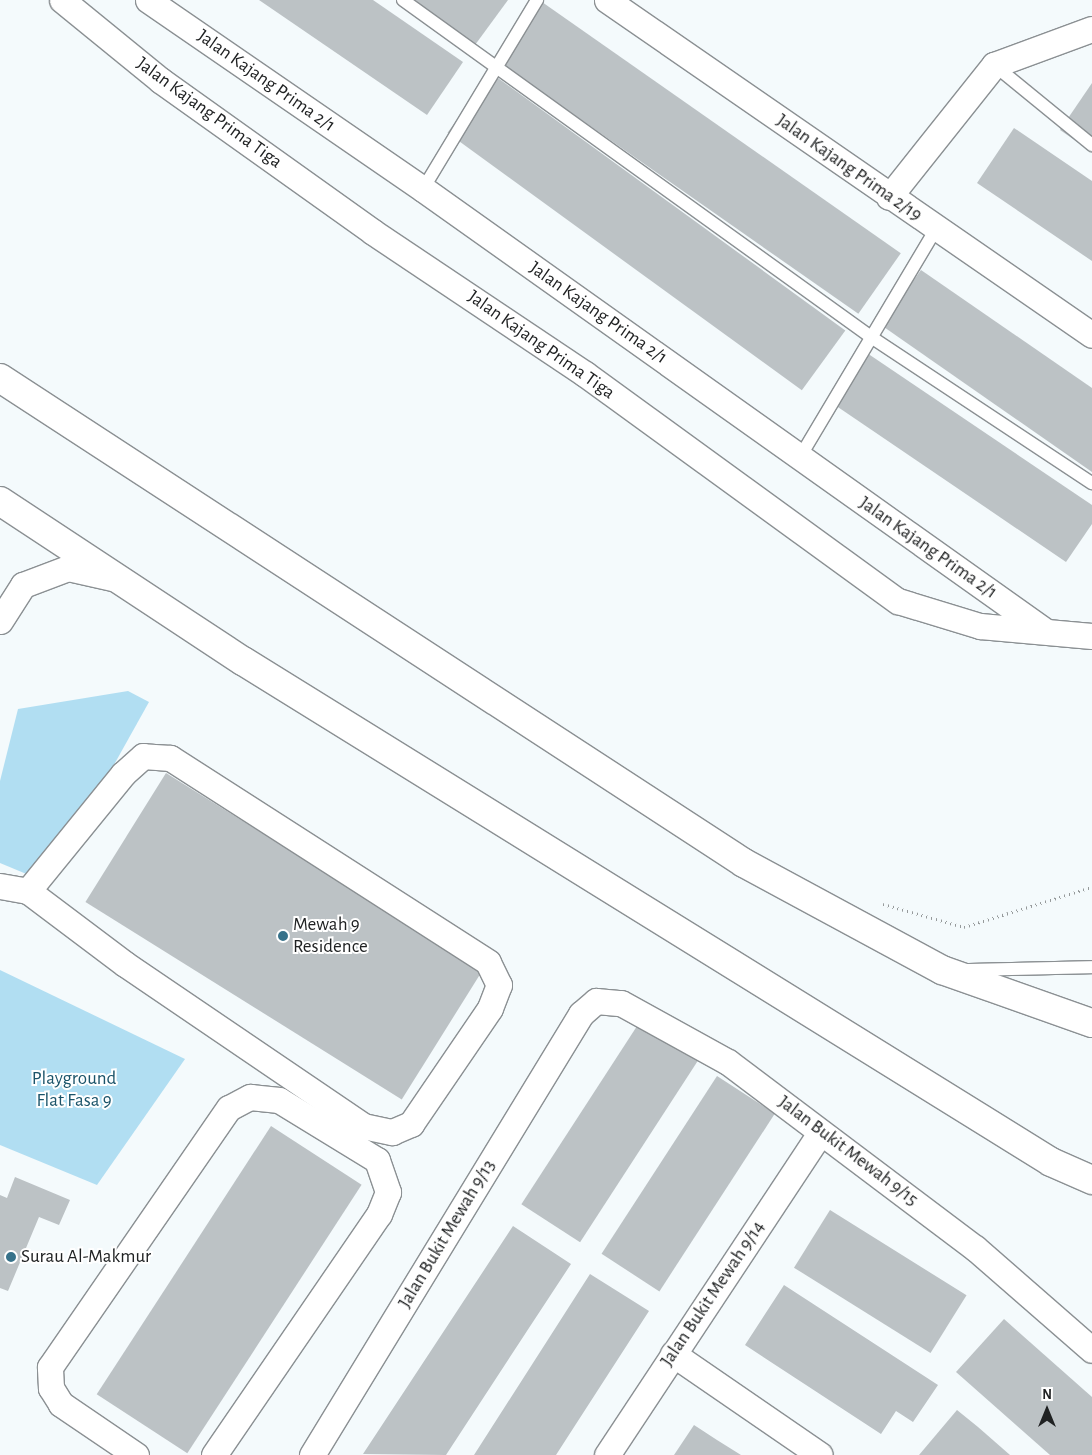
<!DOCTYPE html>
<style>
body{margin:0}
#map{position:relative;width:1092px;height:1455px;overflow:hidden;background:#f4fafc;font-family:"Alegreya Sans",sans-serif}
div>[style]{position:absolute}
[style*='--x']{left:calc(var(--x)*1px);top:calc(var(--y)*1px);width:calc(var(--w)*1px);rotate:calc(var(--a)*1deg)}
.green>*{inset:0;background:#b1def2}
.building>*{inset:0;background:#bcc2c5;transform-origin:0 0}
.path>*{height:3px;margin-top:-1.5px;transform-origin:0;background:repeating-linear-gradient(90deg,#969a9b 0 1px,transparent 0 5px)}
.roads{filter:drop-shadow(1px 0 #8b9093) drop-shadow(-1px 0 #8b9093) drop-shadow(0 1px #8b9093) drop-shadow(0 -1px #8b9093)}
.service>*{height:12px;margin:-6px;padding:0 6px;transform-origin:6px;border-radius:6px;background:#fff}
.minor>*{height:25px;margin:-12.5px;padding:0 12.5px;transform-origin:12.5px;border-radius:12.5px;background:#fff}
.motorway>*{height:28px;margin:-14px;padding:0 14px;transform-origin:14px;border-radius:14px;background:#fff}
.dots>*{width:14px;height:14px;translate:-50% -50%;box-sizing:border-box;border:2px solid #fff;border-radius:50%}
span{translate:-50% -50%;white-space:nowrap;text-align:center;line-height:1.15;-webkit-text-stroke:4px #fff;paint-order:stroke}
.street-label{font-size:19px;color:#202223}
.poi-label{font-size:19px;color:#202223}
.left{translate:0 -50%;text-align:left}
.park-label{font-size:19px;color:#1b546a}
.north{position:absolute;left:1022px;top:1385px;width:50px;height:50px;-webkit-text-stroke:4px #fff;paint-order:stroke;rotate:0deg;font-size:14px;font-weight:700;line-height:20px;text-align:center;color:#202223}
.north::after{content:'';display:block;margin:auto;width:18px;height:22px;background:#202223;clip-path:polygon(50% 0,100% 100%,50% 72%,0 100%)}
</style>
<div id="map">
<div class="green">
<i style="clip-path:polygon(128px 691px,149px 702px,48px 883px,0 863px,0 781px,18px 709px)"></i>
<i style="clip-path:polygon(0 970px,185px 1059px,97px 1185px,0 1145px)"></i>
</div>
<div class="building">
<i style="clip-path:polygon(259px 0,373px 0,463px 62px,427px 115px)"></i>
<i style="clip-path:polygon(411px 0,508px 0,475px 45px)"></i>
<i style="left:542px;top:2px;width:438px;height:74px;rotate:35deg"></i>
<i style="left:491px;top:73px;width:438px;height:74px;rotate:36deg"></i>
<i style="clip-path:polygon(1092px 83px,1092px 152px,1060px 130px)"></i>
<i style="clip-path:polygon(1014px 128px,1092px 181px,1092px 261px,977px 183px)"></i>
<i style="clip-path:polygon(921px 270px,1092px 388px,1092px 472px,881px 325px)"></i>
<i style="clip-path:polygon(864px 351px,1092px 505px,1092px 524px,1066px 562px,829px 401px)"></i>
<i style="left:166px;top:773px;width:373px;height:152px;rotate:32deg"></i>
<i style="left:639px;top:1023px;width:70px;height:216px;rotate:33deg"></i>
<i style="left:717px;top:1076px;width:69px;height:212px;rotate:33deg"></i>
<i style="left:271px;top:1126px;width:108px;height:320px;rotate:33deg"></i>
<i style="clip-path:polygon(15px 1177px,70px 1200px,59px 1225px,39px 1217px,8px 1291px,0 1288px,0 1195px,7px 1198px)"></i>
<i style="left:830px;top:1210px;width:161px;height:68px;rotate:32deg"></i>
<i style="clip-path:polygon(513px 1226px,571px 1264px,527px 1331px,446px 1455px,363px 1454px)"></i>
<i style="clip-path:polygon(590px 1274px,649px 1311px,576px 1424px,556px 1455px,474px 1455px)"></i>
<i style="clip-path:polygon(784px 1285px,938px 1385px,913px 1422px,896px 1411px,881px 1434px,745px 1345px)"></i>
<i style="clip-path:polygon(1004px 1319px,1092px 1397px,1092px 1455px,1050px 1455px,956px 1372px)"></i>
<i style="clip-path:polygon(957px 1410px,978px 1427px,1010px 1455px,919px 1455px)"></i>
<i style="clip-path:polygon(694px 1425px,717px 1440px,741px 1455px,674px 1455px)"></i>
</div>
<div class="path">
<i style="--x:883;--y:904;--w:84;--a:15.9"></i>
<i style="--x:964;--y:927;--w:134;--a:-17.4"></i>
</div>
<div class="roads">
<div class="service">
<i style="--x:403;--y:0;--w:577;--a:35.76"></i>
<i style="--x:871;--y:337;--w:265;--a:33.5"></i>
<i style="--x:994;--y:65;--w:127;--a:39.2"></i>
<i style="--x:423;--y:189;--w:221;--a:-58.9"></i>
<i style="--x:800;--y:457;--w:265;--a:-59.2"></i>
<i style="--x:964;--y:970;--w:128;--a:-1.3"></i>
</div>
<div class="minor">
<i style="--x:62;--y:0;--w:127;--a:39.2"></i>
<i style="--x:160;--y:80;--w:262;--a:35.5"></i>
<i style="--x:373;--y:232;--w:255;--a:33.8"></i>
<i style="--x:585;--y:374;--w:387;--a:36"></i>
<i style="--x:898;--y:601;--w:86;--a:17"></i>
<i style="--x:980;--y:626;--w:112;--a:5.1"></i>
<i style="--x:148;--y:0;--w:334;--a:34.5"></i>
<i style="--x:423;--y:189;--w:763;--a:35.4"></i>
<i style="--x:607;--y:0;--w:589;--a:34.63"></i>
<i style="--x:889;--y:197;--w:169;--a:-51.5"></i>
<i style="--x:994;--y:65;--w:104;--a:-20.2"></i>
<i style="--x:0;--y:621;--w:43;--a:-57.4"></i>
<i style="--x:23;--y:585;--w:48;--a:-20.7"></i>
<i style="--x:68;--y:568;--w:49;--a:12.9"></i>
<i style="--x:0;--y:886;--w:28;--a:10"></i>
<i style="--x:28;--y:891;--w:121;--a:37"></i>
<i style="--x:125;--y:964;--w:288;--a:34.2"></i>
<i style="--x:363;--y:1126;--w:30;--a:12"></i>
<i style="--x:392;--y:1132;--w:21;--a:-23"></i>
<i style="--x:411;--y:1124;--w:140;--a:-55.7"></i>
<i style="--x:490;--y:1008;--w:25;--a:-69"></i>
<i style="--x:499;--y:985;--w:25;--a:-116"></i>
<i style="--x:488;--y:962;--w:378;--a:-147.3"></i>
<i style="--x:170;--y:758;--w:27;--a:-176"></i>
<i style="--x:143;--y:756;--w:27;--a:138"></i>
<i style="--x:123;--y:774;--w:151;--a:129.1"></i>
<i style="--x:673;--y:1354;--w:178;--a:34.5"></i>
<i style="--x:136;--y:1455;--w:91;--a:-145.8"></i>
<i style="--x:61;--y:1404;--w:19;--a:-122"></i>
<i style="--x:51;--y:1388;--w:21;--a:-93"></i>
<i style="--x:50;--y:1367;--w:315;--a:-55.4"></i>
<i style="--x:229;--y:1108;--w:24;--a:-28"></i>
<i style="--x:250;--y:1097;--w:29;--a:6"></i>
<i style="--x:279;--y:1100;--w:115;--a:31.5"></i>
<i style="--x:377;--y:1160;--w:34;--a:71"></i>
<i style="--x:388;--y:1192;--w:24;--a:112"></i>
<i style="--x:379;--y:1214;--w:292;--a:124.4"></i>
<i style="--x:312;--y:1455;--w:517;--a:-58.62"></i>
<i style="--x:581;--y:1014;--w:20;--a:-41"></i>
<i style="--x:596;--y:1001;--w:25;--a:5"></i>
<i style="--x:621;--y:1003;--w:122;--a:28.9"></i>
<i style="--x:728;--y:1062;--w:309;--a:37"></i>
<i style="--x:975;--y:1248;--w:155;--a:41.1"></i>
<i style="--x:607;--y:1455;--w:386;--a:-56.5"></i>
</div>
<div class="motorway">
<i style="--x:0;--y:378;--w:888;--a:33.1"></i>
<i style="--x:744;--y:863;--w:225;--a:28.4"></i>
<i style="--x:942;--y:970;--w:159;--a:19.5"></i>
<i style="--x:0;--y:501;--w:291;--a:33.4"></i>
<i style="--x:243;--y:661;--w:951;--a:31.8"></i>
<i style="--x:1051;--y:1162;--w:45;--a:23.7"></i>
</div>
</div>
<div class="dots">
<i style="left:283px;top:936px;background:#37728a"></i>
<i style="left:11px;top:1257px;background:#37728a"></i>
</div>
<div class="street-label">
<span style="left:266px;top:81px;rotate:35deg">Jalan Kajang Prima 2/1</span>
<span style="left:209px;top:113px;rotate:36deg">Jalan Kajang Prima Tiga</span>
<span style="left:849px;top:168px;rotate:35deg">Jalan Kajang Prima 2/19</span>
<span style="left:598px;top:313px;rotate:35deg">Jalan Kajang Prima 2/1</span>
<span style="left:541px;top:345px;rotate:35deg">Jalan Kajang Prima Tiga</span>
<span style="left:928px;top:548px;rotate:35deg">Jalan Kajang Prima 2/1</span>
<span style="left:848px;top:1151px;rotate:37deg">Jalan Bukit Mewah 9/15</span>
<span style="left:447px;top:1234px;rotate:-59deg">Jalan Bukit Mewah 9/13</span>
<span style="left:713px;top:1294px;rotate:-56deg">Jalan Bukit Mewah 9/14</span>
</div>
<div class="poi-label">
<span class="left" style="left:293px;top:936px">Mewah 9<br>Residence</span>
<span class="left" style="left:21px;top:1257px">Surau Al-Makmur</span>
</div>
<div class="park-label">
<span style="left:74px;top:1090px">Playground<br>Flat Fasa 9</span>
</div>
<div class="north">N</div>
</div>
